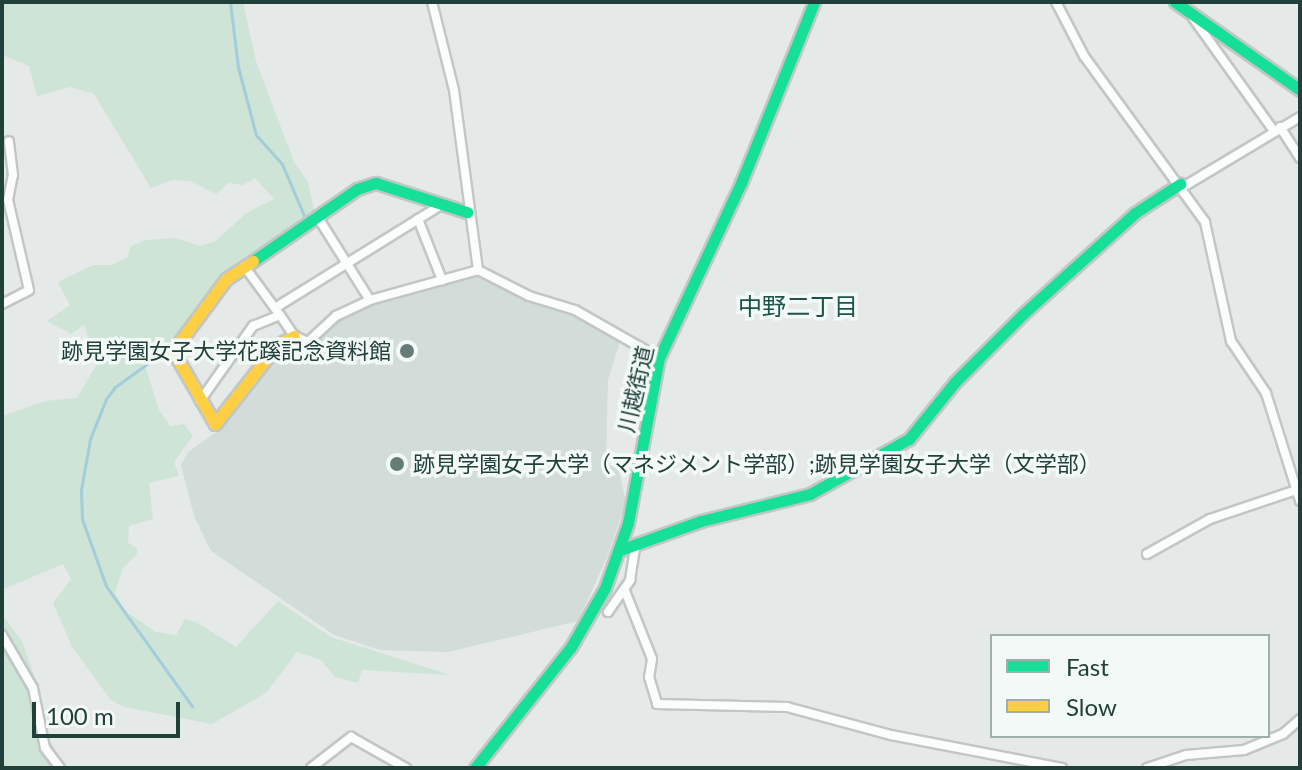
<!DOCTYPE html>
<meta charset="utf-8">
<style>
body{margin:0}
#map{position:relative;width:1302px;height:770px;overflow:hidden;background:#e5eae9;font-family:Lato,"Noto Sans JP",sans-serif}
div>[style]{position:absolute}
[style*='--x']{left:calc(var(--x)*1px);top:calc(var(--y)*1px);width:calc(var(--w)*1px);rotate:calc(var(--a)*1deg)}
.built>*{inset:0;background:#d2dcd9}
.green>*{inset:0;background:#cde4d7}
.stream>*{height:3px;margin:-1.5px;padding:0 1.5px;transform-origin:1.5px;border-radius:1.5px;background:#a3cddb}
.roads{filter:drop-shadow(2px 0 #c2c7c6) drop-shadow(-2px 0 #c2c7c6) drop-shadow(0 2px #c2c7c6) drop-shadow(0 -2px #c2c7c6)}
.street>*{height:8px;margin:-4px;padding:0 4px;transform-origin:4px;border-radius:4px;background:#fbfcfc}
.fast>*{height:11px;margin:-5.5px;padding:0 5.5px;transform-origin:5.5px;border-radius:5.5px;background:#16e098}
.slow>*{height:11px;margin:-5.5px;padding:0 5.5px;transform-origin:5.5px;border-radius:5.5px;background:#ffcf43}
.dots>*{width:22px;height:22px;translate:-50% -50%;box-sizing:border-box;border:4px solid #f3f9f7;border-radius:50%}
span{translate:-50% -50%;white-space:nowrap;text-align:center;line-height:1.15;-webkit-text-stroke:7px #f3f9f7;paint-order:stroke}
.poi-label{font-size:22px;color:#21403a}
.right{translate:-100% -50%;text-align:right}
.left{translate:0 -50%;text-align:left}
.street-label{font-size:22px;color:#21403a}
.neighbourhood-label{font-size:24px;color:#1c534b}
.frame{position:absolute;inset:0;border:4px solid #21403a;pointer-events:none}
.legend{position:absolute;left:990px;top:634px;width:280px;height:104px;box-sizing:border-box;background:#f3f9f7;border:2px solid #9fafab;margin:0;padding:10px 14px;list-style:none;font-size:24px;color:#21403a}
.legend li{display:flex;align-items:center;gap:16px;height:40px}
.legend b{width:40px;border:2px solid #9fafab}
.scale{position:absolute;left:32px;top:702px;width:148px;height:36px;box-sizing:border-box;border:4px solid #21403a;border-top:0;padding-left:10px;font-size:24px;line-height:28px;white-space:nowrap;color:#21403a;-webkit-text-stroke:6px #f3f9f7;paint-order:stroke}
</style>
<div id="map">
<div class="built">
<i style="clip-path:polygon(477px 275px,575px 314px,621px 338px,608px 380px,606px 462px,618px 466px,626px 502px,608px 555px,578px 621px,448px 652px,380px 650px,334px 635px,211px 551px,194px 516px,181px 465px,188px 452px,215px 433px,278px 348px,293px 340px,308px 346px,335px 320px,411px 289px)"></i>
</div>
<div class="green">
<i style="clip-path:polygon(2px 2px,243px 2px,256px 61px,294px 162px,308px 182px,315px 214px,228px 269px,171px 342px,145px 365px,159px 410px,170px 426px,184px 424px,193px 436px,174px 462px,179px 476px,149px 483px,153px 519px,129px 526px,128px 543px,137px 548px,137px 554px,123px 568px,115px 593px,125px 611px,156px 632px,176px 635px,185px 619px,196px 622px,236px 647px,278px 601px,331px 637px,450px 675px,362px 670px,358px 683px,335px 677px,321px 660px,297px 652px,266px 693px,212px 724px,124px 707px,111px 700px,72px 647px,53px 603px,71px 579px,63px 564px,4px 589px,3px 616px,22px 641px,38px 687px,45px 731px,65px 768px,2px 768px,2px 416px,45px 401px,77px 398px,97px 364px,84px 325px,71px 334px,47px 321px,70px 305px,58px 282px,93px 265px,111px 265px,128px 257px,130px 247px,145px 240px,175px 238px,200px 246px,216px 241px,246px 213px,274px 199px,255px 178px,243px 185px,229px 183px,216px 194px,190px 181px,172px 180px,151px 188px,94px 94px,70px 87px,37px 96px,29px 66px,2px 55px)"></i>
</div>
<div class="stream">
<i style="--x:230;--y:2;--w:65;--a:83"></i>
<i style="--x:238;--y:67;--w:70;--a:75.2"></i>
<i style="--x:256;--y:135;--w:39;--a:48"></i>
<i style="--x:282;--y:164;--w:61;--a:66.8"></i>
<i style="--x:199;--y:307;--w:32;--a:-54"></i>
<i style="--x:169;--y:348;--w:67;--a:144.2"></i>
<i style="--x:115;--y:387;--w:15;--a:127"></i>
<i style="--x:106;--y:399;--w:43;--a:111.8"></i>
<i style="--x:90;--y:439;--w:52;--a:100"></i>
<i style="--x:81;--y:490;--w:29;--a:88"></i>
<i style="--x:82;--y:519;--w:71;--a:70.3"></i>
<i style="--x:106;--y:586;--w:148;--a:54.4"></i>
</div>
<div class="roads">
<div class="street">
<i style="--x:432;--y:2;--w:91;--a:76"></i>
<i style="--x:454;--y:90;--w:182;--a:82.4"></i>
<i style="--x:478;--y:270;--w:57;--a:27"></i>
<i style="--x:529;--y:296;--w:48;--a:16.9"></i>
<i style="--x:575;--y:310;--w:97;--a:29.7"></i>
<i style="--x:1056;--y:2;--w:61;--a:62.6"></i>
<i style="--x:1084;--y:56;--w:205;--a:53.9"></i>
<i style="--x:1205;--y:222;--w:122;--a:77.7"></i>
<i style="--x:1231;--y:341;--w:63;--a:56.1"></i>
<i style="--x:1266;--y:393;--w:113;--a:72.5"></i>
<i style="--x:1193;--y:18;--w:139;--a:54.4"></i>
<i style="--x:1280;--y:127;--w:37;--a:57"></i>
<i style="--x:1183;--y:187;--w:136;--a:-30.9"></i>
<i style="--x:317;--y:216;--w:99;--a:57.8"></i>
<i style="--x:418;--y:219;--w:66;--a:68.5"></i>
<i style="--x:244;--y:266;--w:56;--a:53.7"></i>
<i style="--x:2;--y:304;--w:30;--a:-27"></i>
<i style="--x:29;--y:290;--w:92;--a:-103.1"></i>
<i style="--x:8;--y:200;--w:25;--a:-79"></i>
<i style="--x:13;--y:175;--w:34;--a:-97"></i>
<i style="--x:275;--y:308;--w:198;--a:-31.8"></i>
<i style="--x:200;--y:401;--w:92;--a:-54.8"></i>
<i style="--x:253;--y:326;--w:29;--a:-22"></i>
<i style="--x:280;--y:315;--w:25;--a:56"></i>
<i style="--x:294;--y:336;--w:15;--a:23"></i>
<i style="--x:308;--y:342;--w:38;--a:-43"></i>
<i style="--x:336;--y:316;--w:38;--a:-25"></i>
<i style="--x:370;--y:300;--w:112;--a:-15.5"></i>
<i style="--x:1147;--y:554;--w:72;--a:-29.1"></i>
<i style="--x:1210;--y:519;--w:91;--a:-18.6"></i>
<i style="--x:625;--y:591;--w:73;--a:68.3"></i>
<i style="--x:652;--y:659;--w:18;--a:99"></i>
<i style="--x:649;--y:677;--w:28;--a:73"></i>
<i style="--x:657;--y:704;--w:130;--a:1.3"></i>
<i style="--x:787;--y:707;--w:108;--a:15.1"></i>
<i style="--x:891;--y:735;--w:174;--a:10.9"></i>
<i style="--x:608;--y:612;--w:39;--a:-55"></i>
<i style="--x:630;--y:580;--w:33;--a:-81"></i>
<i style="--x:2;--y:635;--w:61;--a:59.7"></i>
<i style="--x:33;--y:688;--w:61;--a:78.7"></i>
<i style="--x:45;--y:748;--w:25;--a:53"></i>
<i style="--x:311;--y:768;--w:51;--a:-37.8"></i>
<i style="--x:351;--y:737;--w:63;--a:29.4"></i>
<i style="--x:1147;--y:768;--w:41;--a:-18.4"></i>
<i style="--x:1186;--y:755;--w:58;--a:-4.9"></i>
<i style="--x:1244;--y:750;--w:42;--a:-22.3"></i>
<i style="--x:1283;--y:734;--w:23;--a:-41"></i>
</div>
<div class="fast">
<i style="--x:1175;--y:2;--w:153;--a:35.1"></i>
<i style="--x:253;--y:261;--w:126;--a:-34.7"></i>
<i style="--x:357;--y:189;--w:20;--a:-18"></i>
<i style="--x:376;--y:183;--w:96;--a:17.7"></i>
<i style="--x:620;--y:550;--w:86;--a:-19.7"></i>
<i style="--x:701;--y:521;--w:112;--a:-13.9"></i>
<i style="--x:810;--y:494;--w:113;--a:-29.1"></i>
<i style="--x:909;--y:439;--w:73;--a:-51.1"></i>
<i style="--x:955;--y:382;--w:96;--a:-45"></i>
<i style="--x:1023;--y:314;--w:151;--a:-42"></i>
<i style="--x:1135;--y:213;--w:54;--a:-32.8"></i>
<i style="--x:475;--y:768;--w:154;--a:-51.6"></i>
<i style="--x:571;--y:647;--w:68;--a:-60"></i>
<i style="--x:605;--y:588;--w:69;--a:-70.5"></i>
<i style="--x:628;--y:523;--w:168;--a:-79.4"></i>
<i style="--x:659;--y:358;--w:193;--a:-64.9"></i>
<i style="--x:741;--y:183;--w:195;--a:-68"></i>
</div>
<div class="slow">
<i style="--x:253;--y:261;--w:32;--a:146"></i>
<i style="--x:226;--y:279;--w:89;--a:126.4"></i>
<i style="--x:173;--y:351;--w:84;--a:60.1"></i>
<i style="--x:215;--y:424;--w:100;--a:-51.9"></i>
<i style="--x:277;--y:345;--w:19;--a:-28"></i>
</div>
</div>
<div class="dots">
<i style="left:407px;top:351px;background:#667c77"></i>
<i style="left:397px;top:464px;background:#667c77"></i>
</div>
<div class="poi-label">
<span class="right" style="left:391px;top:351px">跡見学園女子大学花蹊記念資料館</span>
<span class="left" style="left:413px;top:464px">跡見学園女子大学（マネジメント学部）;跡見学園女子大学（文学部）</span>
</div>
<div class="street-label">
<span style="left:635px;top:389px;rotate:-77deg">川越街道</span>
</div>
<div class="neighbourhood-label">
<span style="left:798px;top:306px">中野二丁目</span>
</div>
<div class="frame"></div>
<ul class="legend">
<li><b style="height:10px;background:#16e098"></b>Fast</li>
<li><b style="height:10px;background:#ffcf43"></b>Slow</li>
</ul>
<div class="scale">100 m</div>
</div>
